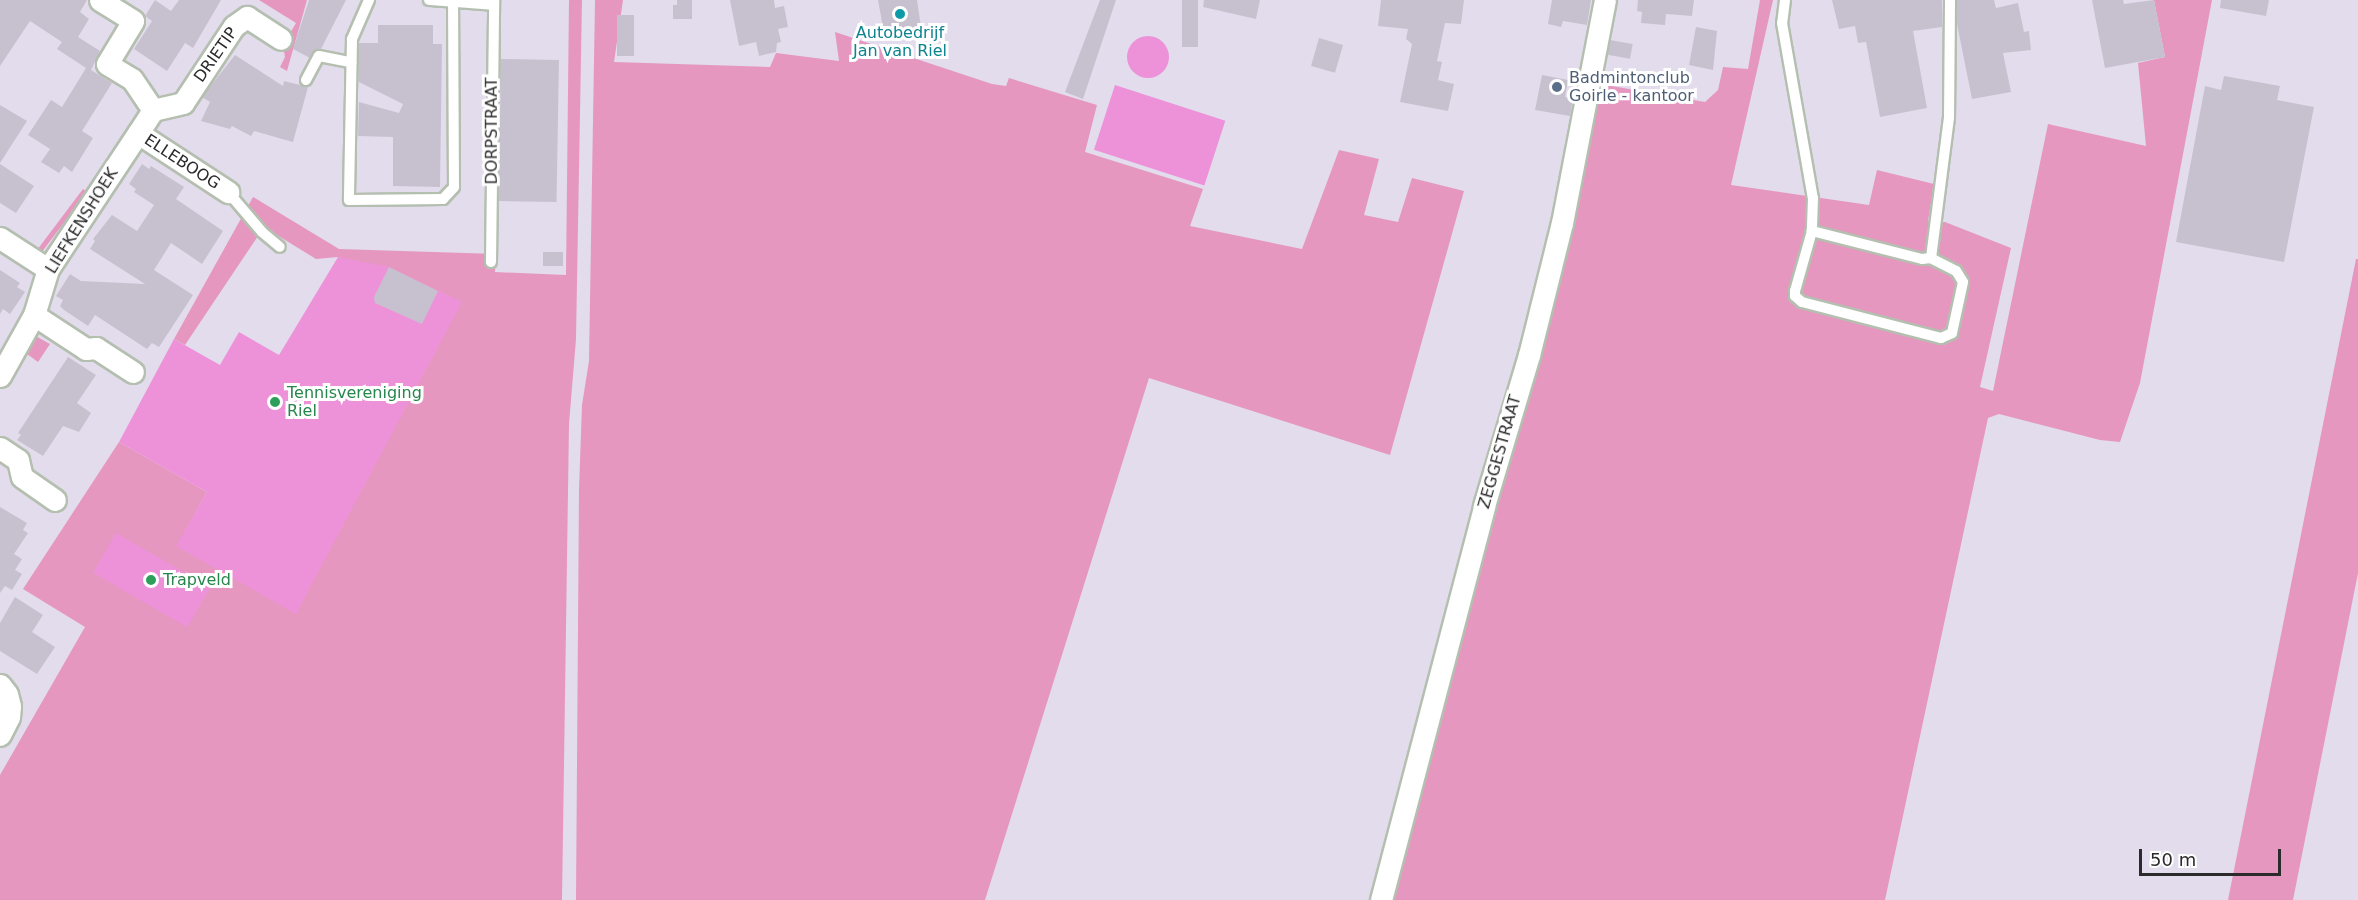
<!DOCTYPE html>
<style>
body{margin:0}
#map{position:relative;width:2358px;height:900px;overflow:hidden;background:#e2dced;font-family:"DejaVu Sans",sans-serif}
div>[style]{position:absolute}
[style*='--x']{left:calc(var(--x)*1px);top:calc(var(--y)*1px);width:calc(var(--w)*1px);rotate:calc(var(--a)*1deg)}
.green>*{inset:0;background:#e597c0;transform-origin:0 0}
.pitch>*{inset:0;background:#ed92d8;transform-origin:0 0}
.round{border-radius:50%}
.building>*{inset:0;background:#c7c1cf;transform-origin:0 0}
.roads{filter:drop-shadow(2px 0 #b5bfb0) drop-shadow(-2px 0 #b5bfb0) drop-shadow(0 2px #b5bfb0) drop-shadow(0 -2px #b5bfb0)}
.lane>*{height:10px;margin:-5px;padding:0 5px;transform-origin:5px;border-radius:5px;background:#fff}
.street>*{height:21px;margin:-10.5px;padding:0 10.5px;transform-origin:10.5px;border-radius:10.5px;background:#fff}
.dots>*{width:16px;height:16px;translate:-50% -50%;box-sizing:border-box;border:3px solid #fff;border-radius:50%}
span{translate:-50% -50%;white-space:nowrap;text-align:center;line-height:1.15;-webkit-text-stroke:6px #fff;paint-order:stroke}
.culture-label{font-size:16px;color:#0d838f}
.street-label{font-size:16px;color:#2b2b2b}
.service-label{font-size:16px;color:#4e5e75}
.left{translate:0 -50%;text-align:left}
.leisure-label{font-size:16px;color:#27864d}
.scale{position:absolute;left:2139px;top:849px;width:142px;height:27px;box-sizing:border-box;border:3px solid #2b2b2b;border-top:0;padding-left:8px;font-size:18px;line-height:21px;white-space:nowrap;color:#2b2b2b;-webkit-text-stroke:4px #fff;paint-order:stroke}
</style>
<div id="map">
<div class="green">
<i style="clip-path:polygon(259px 0,307px 0,287px 71px,280px 67px,285px 57px,283px 45px,296px 23px)"></i>
<i style="clip-path:polygon(569px 0,582px 0,576px 339px,569px 424px,562px 900px,0 900px,0 775px,85px 627px,23px 589px,119px 442px,207px 492px,177px 546px,461px 302px,438px 291px,338px 257px,316px 259px,264px 227px,185px 345px,174px 339px,253px 197px,339px 249px,496px 254px,495px 272px,566px 275px)"></i>
<i style="clip-path:polygon(595px 0,623px 0,614px 62px,770px 67px,776px 53px,839px 61px,835px 32px,992px 84px,1006px 86px,1009px 78px,1097px 105px,1085px 152px,1203px 189px,1190px 226px,1302px 249px,1339px 150px,1379px 159px,1364px 215px,1398px 222px,1412px 178px,1464px 191px,1390px 455px,1149px 378px,985px 900px,576px 900px,579px 489px,582px 405px,589px 361px)"></i>
<i style="clip-path:polygon(1760px 0,1773px 0,1731px 185px,1869px 205px,1877px 170px,1934px 184px,1928px 221px,1945px 222px,2011px 248px,1980px 387px,1993px 391px,2048px 124px,2146px 146px,2138px 63px,2165px 57px,2154px 0,2212px 0,2140px 383px,2120px 442px,2100px 440px,1999px 414px,1988px 418px,1885px 900px,1387px 900px,1575px 197px,1600px 84px,1705px 102px,1718px 90px,1723px 67px,1748px 69px)"></i>
<i style="left:83px;top:189px;width:5px;height:75px;rotate:37deg"></i>
<i style="clip-path:polygon(2356px 259px,2358px 259px,2358px 573px,2293px 900px,2228px 900px)"></i>
<i style="clip-path:polygon(32px 334px,50px 344px,38px 362px,23px 351px)"></i>
</div>
<div class="pitch">
<i class="round" style="left:1127px;top:36px;width:42px;height:42px"></i>
<i style="left:1115px;top:85px;width:116px;height:68px;rotate:18deg"></i>
<i style="clip-path:polygon(338px 257px,389px 267px,462px 302px,296px 614px,176px 546px,207px 492px,119px 442px,174px 339px,220px 365px,239px 332px,279px 355px)"></i>
<i style="left:116px;top:533px;width:109px;height:46px;rotate:30deg"></i>
</div>
<div class="building">
<i style="clip-path:polygon(0 0,87px 0,80px 12px,89px 19px,78px 37px,100px 51px,91px 70px,112px 83px,82px 131px,93px 138px,72px 172px,64px 166px,59px 173px,41px 162px,50px 149px,28px 135px,51px 100px,62px 107px,86px 68px,57px 49px,62px 42px,30px 21px,0 66px)"></i>
<i style="clip-path:polygon(155px 0,171px 11px,179px 0,221px 0,193px 48px,185px 43px,167px 71px,134px 49px,152px 21px,145px 16px)"></i>
<i style="clip-path:polygon(309px 0,346px 0,321px 49px,316px 49px,310px 58px,293px 49px)"></i>
<i style="clip-path:polygon(677px 0,692px 0,692px 19px,673px 19px,673px 5px,677px 5px)"></i>
<i style="clip-path:polygon(730px 0,774px 0,775px 8px,784px 6px,788px 27px,778px 29px,781px 42px,777px 43px,776px 52px,759px 56px,756px 42px,739px 46px)"></i>
<i style="clip-path:polygon(878px 0,917px 0,921px 27px,884px 33px)"></i>
<i style="clip-path:polygon(1100px 0,1116px 0,1083px 99px,1065px 92px)"></i>
<i style="left:1182px;top:0;width:16px;height:47px"></i>
<i style="clip-path:polygon(1204px 0,1260px 0,1256px 19px,1203px 7px)"></i>
<i style="clip-path:polygon(1381px 0,1464px 0,1461px 24px,1445px 23px,1437px 61px,1442px 62px,1438px 80px,1454px 84px,1448px 111px,1400px 102px,1412px 44px,1406px 39px,1408px 29px,1378px 26px)"></i>
<i style="clip-path:polygon(1552px 0,1591px 0,1587px 25px,1563px 21px,1561px 27px,1548px 24px)"></i>
<i style="clip-path:polygon(1638px 0,1694px 0,1692px 16px,1666px 14px,1665px 25px,1641px 23px,1642px 12px,1637px 11px)"></i>
<i style="clip-path:polygon(1832px 0,1942px 0,1942px 27px,1913px 31px,1927px 108px,1880px 117px,1866px 42px,1858px 43px,1855px 26px,1839px 29px)"></i>
<i style="clip-path:polygon(1957px 0,1994px 0,1996px 8px,2018px 3px,2024px 32px,2029px 31px,2031px 50px,2003px 53px,2011px 92px,1972px 99px,1957px 24px)"></i>
<i style="clip-path:polygon(2092px 0,2123px 0,2124px 4px,2154px 0,2165px 57px,2105px 68px)"></i>
<i style="clip-path:polygon(2221px 0,2269px 0,2266px 16px,2220px 8px)"></i>
<i style="left:617px;top:15px;width:17px;height:41px"></i>
<i style="clip-path:polygon(378px 25px,433px 25px,433px 44px,442px 44px,440px 187px,393px 186px,393px 137px,358px 136px,359px 102px,399px 113px,403px 104px,359px 82px,359px 43px,378px 43px)"></i>
<i style="clip-path:polygon(1696px 27px,1717px 31px,1713px 70px,1689px 65px)"></i>
<i style="left:1319px;top:38px;width:25px;height:29px;rotate:16deg"></i>
<i style="left:1610px;top:40px;width:23px;height:15px;rotate:10deg"></i>
<i style="clip-path:polygon(235px 55px,283px 86px,284px 81px,308px 87px,293px 142px,254px 131px,251px 136px,232px 126px,230px 129px,201px 121px,210px 102px,202px 97px)"></i>
<i style="left:501px;top:59px;width:58px;height:142px;rotate:1deg"></i>
<i style="clip-path:polygon(1542px 75px,1568px 80px,1565px 97px,1573px 98px,1570px 116px,1535px 110px)"></i>
<i style="clip-path:polygon(2224px 76px,2280px 86px,2277px 100px,2314px 107px,2284px 262px,2176px 242px,2205px 86px,2221px 90px)"></i>
<i style="clip-path:polygon(0 105px,27px 121px,0 163px)"></i>
<i style="clip-path:polygon(0 164px,34px 186px,16px 213px,0 203px)"></i>
<i style="clip-path:polygon(142px 164px,149px 169px,151px 166px,184px 187px,176px 199px,223px 231px,202px 264px,171px 243px,154px 270px,193px 295px,159px 347px,152px 343px,147px 349px,95px 315px,88px 326px,64px 310px,60px 306px,63px 300px,56px 296px,70px 274px,81px 281px,145px 284px,90px 249px,95px 241px,93px 239px,112px 215px,137px 231px,154px 205px,134px 192px,136px 189px,129px 184px)"></i>
<i style="left:543px;top:252px;width:20px;height:14px"></i>
<i style="clip-path:polygon(389px 267px,438px 291px,422px 324px,375px 303px,374px 297px)"></i>
<i style="clip-path:polygon(0 270px,20px 283px,17px 287px,25px 292px,10px 314px,3px 309px,0 314px)"></i>
<i style="clip-path:polygon(68px 357px,96px 375px,77px 403px,91px 413px,79px 432px,63px 426px,43px 456px,17px 440px,21px 435px,18px 433px)"></i>
<i style="clip-path:polygon(0 507px,27px 523px,23px 530px,28px 533px,14px 554px,22px 559px,15px 570px,22px 574px,12px 590px,5px 586px,0 593px)"></i>
<i style="clip-path:polygon(15px 597px,43px 615px,32px 632px,55px 647px,37px 674px,0 651px,0 623px)"></i>
</div>
<div class="roads">
<div class="lane">
<i style="--x:369;--y:0;--w:43;--a:113.6"></i>
<i style="--x:352;--y:39;--w:161;--a:91.1"></i>
<i style="--x:349;--y:200;--w:94;--a:-0.6"></i>
<i style="--x:443;--y:199;--w:16;--a:-47"></i>
<i style="--x:454;--y:187;--w:183;--a:-90.3"></i>
<i style="--x:429;--y:0;--w:65;--a:4.4"></i>
<i style="--x:1785;--y:0;--w:23;--a:97"></i>
<i style="--x:1782;--y:23;--w:178;--a:80"></i>
<i style="--x:1813;--y:198;--w:33;--a:92"></i>
<i style="--x:1812;--y:231;--w:62;--a:105.8"></i>
<i style="--x:1795;--y:291;--w:5;--a:90"></i>
<i style="--x:1795;--y:296;--w:9;--a:41"></i>
<i style="--x:1802;--y:302;--w:144;--a:14.5"></i>
<i style="--x:1941;--y:338;--w:12;--a:-24"></i>
<i style="--x:1952;--y:333;--w:52;--a:-77.8"></i>
<i style="--x:1963;--y:282;--w:13;--a:-122"></i>
<i style="--x:1956;--y:271;--w:28;--a:-153"></i>
<i style="--x:1931;--y:258;--w:9;--a:174"></i>
<i style="--x:1922;--y:259;--w:114;--a:-165.7"></i>
<i style="--x:306;--y:80;--w:27;--a:-62"></i>
<i style="--x:319;--y:56;--w:33;--a:11"></i>
<i style="--x:228;--y:192;--w:52;--a:49.6"></i>
<i style="--x:262;--y:232;--w:23;--a:40"></i>
<i style="--x:1931;--y:258;--w:141;--a:-82.7"></i>
<i style="--x:1949;--y:118;--w:118;--a:-89.5"></i>
<i style="--x:491;--y:262;--w:262;--a:-89.3"></i>
</div>
<div class="street">
<i style="--x:100;--y:0;--w:39;--a:32"></i>
<i style="--x:133;--y:21;--w:50;--a:121.2"></i>
<i style="--x:107;--y:64;--w:29;--a:31"></i>
<i style="--x:132;--y:79;--w:37;--a:56"></i>
<i style="--x:153;--y:110;--w:27;--a:123"></i>
<i style="--x:138;--y:133;--w:108;--a:33.2"></i>
<i style="--x:153;--y:110;--w:31;--a:-13"></i>
<i style="--x:183;--y:103;--w:92;--a:-56.5"></i>
<i style="--x:234;--y:26;--w:16;--a:-35"></i>
<i style="--x:247;--y:17;--w:40;--a:32.9"></i>
<i style="--x:0;--y:238;--w:57;--a:32.9"></i>
<i style="--x:34;--y:315;--w:62;--a:33.2"></i>
<i style="--x:86;--y:349;--w:10;--a:-6"></i>
<i style="--x:96;--y:348;--w:44;--a:33"></i>
<i style="--x:0;--y:376;--w:70;--a:-60.9"></i>
<i style="--x:34;--y:315;--w:48;--a:-73.1"></i>
<i style="--x:48;--y:269;--w:163;--a:-56.5"></i>
<i style="--x:0;--y:448;--w:22;--a:34"></i>
<i style="--x:18;--y:460;--w:17;--a:77"></i>
<i style="--x:22;--y:477;--w:40;--a:34.9"></i>
<i style="--x:0;--y:685;--w:11;--a:52"></i>
<i style="--x:7;--y:694;--w:12;--a:76"></i>
<i style="--x:10;--y:706;--w:11;--a:95"></i>
<i style="--x:9;--y:717;--w:20;--a:117"></i>
<i style="--x:1381;--y:900;--w:407;--a:-75.3"></i>
<i style="--x:1484;--y:506;--w:158;--a:-73.4"></i>
<i style="--x:1529;--y:355;--w:136;--a:-76"></i>
<i style="--x:1562;--y:223;--w:227;--a:-79.1"></i>
</div>
</div>
<div class="dots">
<i style="left:900px;top:14px;background:#0f9aa8"></i>
<i style="left:1557px;top:87px;background:#5c6f8a"></i>
<i style="left:275px;top:402px;background:#2e9e5b"></i>
<i style="left:151px;top:580px;background:#2e9e5b"></i>
</div>
<div class="culture-label">
<span style="left:900px;top:42px">Autobedrijf<br>Jan van Riel</span>
</div>
<div class="street-label">
<span style="left:216px;top:55px;rotate:-55deg">DRIETIP</span>
<span style="left:492px;top:131px;rotate:-90deg">DORPSTRAAT</span>
<span style="left:182px;top:162px;rotate:33deg">ELLEBOOG</span>
<span style="left:82px;top:221px;rotate:-58deg">LIEFKENSHOEK</span>
<span style="left:1500px;top:452px;rotate:-74deg">ZEGGESTRAAT</span>
</div>
<div class="service-label">
<span class="left" style="left:1569px;top:87px">Badmintonclub<br>Goirle - kantoor</span>
</div>
<div class="leisure-label">
<span class="left" style="left:287px;top:402px">Tennisvereniging<br>Riel</span>
<span class="left" style="left:163px;top:580px">Trapveld</span>
</div>
<div class="scale">50 m</div>
</div>
